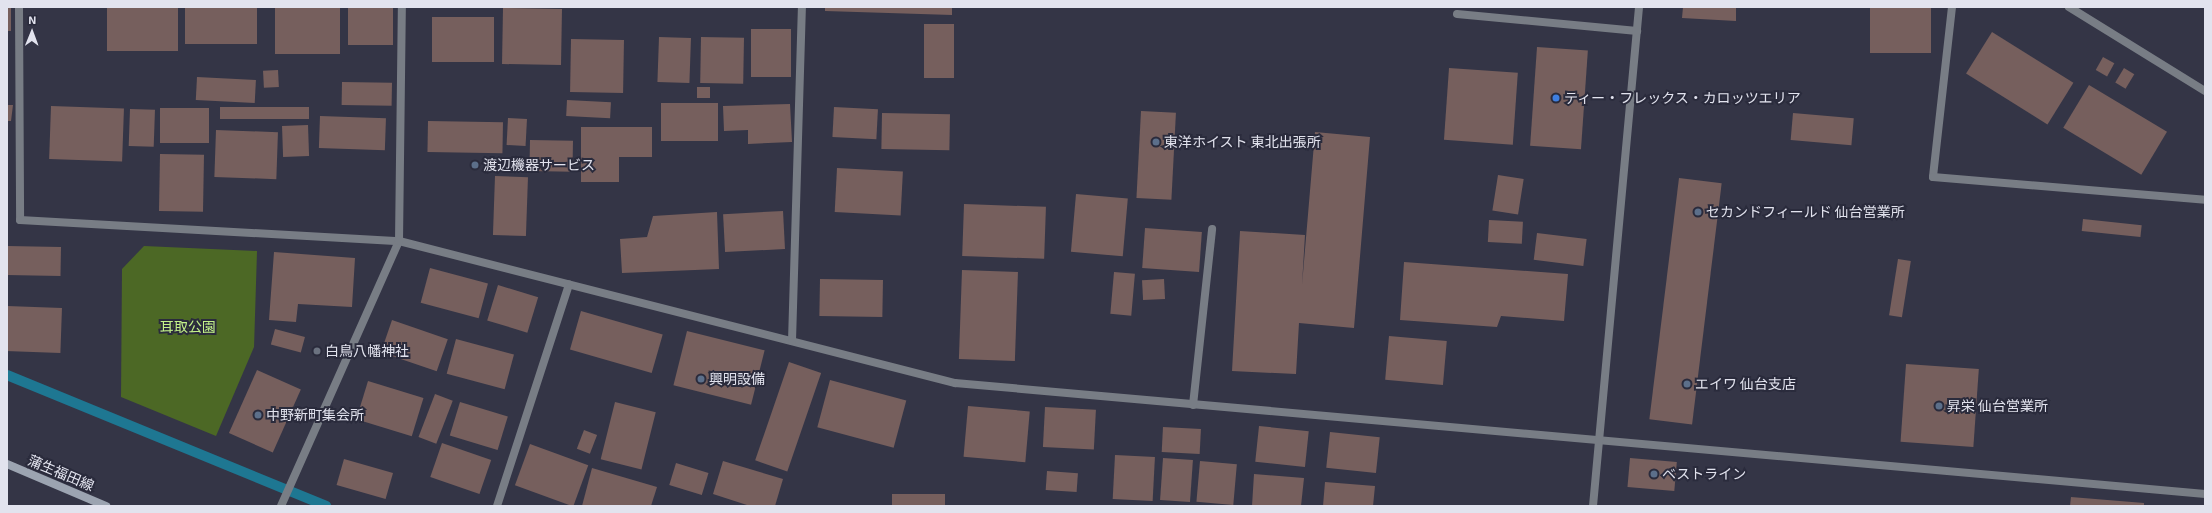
<!DOCTYPE html>
<meta charset="utf-8">
<style>
body{margin:0}
#map{position:relative;width:2212px;height:513px;overflow:hidden;background:#343546;font-family:"Exo 2","Noto Sans JP",sans-serif}
div>[style]{position:absolute}
[style*='--x']{left:calc(var(--x)*1px);top:calc(var(--y)*1px);width:calc(var(--w)*1px);rotate:calc(var(--a)*1deg)}
.green>*{inset:0;background:#4c6825}
.stream>*{height:10px;margin:-5px;padding:0 5px;transform-origin:5px;border-radius:5px;background:#1e7792}
.building>*{inset:0;background:#765f5d;transform-origin:0 0}
.service>*{height:8px;margin:-4px;padding:0 4px;transform-origin:4px;border-radius:4px;background:#787d85}
.minor>*{height:8px;margin:-4px;padding:0 4px;transform-origin:4px;border-radius:4px;background:#787d85}
.secondary>*{height:8px;margin:-4px;padding:0 4px;transform-origin:4px;border-radius:4px;background:#9ca4b1}
.dots>*{width:11px;height:11px;translate:-50% -50%;box-sizing:border-box;border:2px solid #2a2b3c;border-radius:50%}
span{translate:-50% -50%;white-space:nowrap;text-align:center;line-height:1.15;-webkit-text-stroke:4px #2a2b3c;paint-order:stroke}
.poi-label{font-size:14px;color:#e2e3ee}
.left{translate:0 -50%;text-align:left}
.park-label{font-size:14px;color:#c3f289}
.street-label{font-size:14px;color:#e2e3ee}
.frame{position:absolute;inset:0;border:8px solid #e2e3ee;pointer-events:none}
.north{position:absolute;left:12px;top:12px;width:40px;height:40px;-webkit-text-stroke:3px #2a2b3c;paint-order:stroke;rotate:1deg;font-size:11px;font-weight:700;line-height:16px;text-align:center;color:#e2e3ee}
.north::after{content:'';display:block;margin:auto;width:14px;height:18px;background:#e2e3ee;clip-path:polygon(50% 0,100% 100%,50% 72%,0 100%)}
</style>
<div id="map">
<div class="green">
<i style="clip-path:polygon(144px 246px,257px 251px,254px 347px,216px 436px,121px 397px,122px 269px)"></i>
</div>
<div class="stream">
<i style="--x:7;--y:375;--w:345;--a:22.3"></i>
</div>
<div class="building">
<i style="left:7px;top:7px;width:4px;height:24px"></i>
<i style="left:107px;top:7px;width:71px;height:44px"></i>
<i style="left:185px;top:7px;width:72px;height:37px"></i>
<i style="left:275px;top:7px;width:65px;height:47px"></i>
<i style="left:348px;top:7px;width:45px;height:38px"></i>
<i style="clip-path:polygon(825px 7px,952px 7px,952px 15px,825px 11px)"></i>
<i style="clip-path:polygon(1683px 7px,1736px 7px,1736px 21px,1682px 18px)"></i>
<i style="left:1870px;top:7px;width:61px;height:46px"></i>
<i style="left:503px;top:8px;width:59px;height:56px;rotate:1deg"></i>
<i style="left:494px;top:17px;width:45px;height:62px;rotate:90deg"></i>
<i style="left:924px;top:24px;width:30px;height:54px"></i>
<i style="left:751px;top:29px;width:40px;height:48px"></i>
<i style="left:1992px;top:32px;width:96px;height:49px;rotate:32deg"></i>
<i style="left:659px;top:37px;width:32px;height:45px;rotate:2deg"></i>
<i style="left:701px;top:37px;width:43px;height:46px;rotate:1deg"></i>
<i style="left:571px;top:39px;width:53px;height:53px;rotate:1deg"></i>
<i style="left:1537px;top:47px;width:51px;height:99px;rotate:4deg"></i>
<i style="left:2103px;top:57px;width:13px;height:15px;rotate:29deg"></i>
<i style="left:1449px;top:68px;width:69px;height:72px;rotate:4deg"></i>
<i style="left:2124px;top:68px;width:12px;height:17px;rotate:31deg"></i>
<i style="left:278px;top:70px;width:17px;height:15px;rotate:87deg"></i>
<i style="left:197px;top:77px;width:59px;height:23px;rotate:3deg"></i>
<i style="left:342px;top:82px;width:50px;height:23px;rotate:1deg"></i>
<i style="left:2089px;top:85px;width:91px;height:50px;rotate:31deg"></i>
<i style="left:697px;top:87px;width:13px;height:11px"></i>
<i style="left:567px;top:100px;width:44px;height:16px;rotate:3deg"></i>
<i style="left:718px;top:103px;width:38px;height:57px;rotate:90deg"></i>
<i style="clip-path:polygon(790px 104px,792px 142px,748px 144px,748px 130px,724px 131px,723px 106px)"></i>
<i style="clip-path:polygon(7px 105px,13px 105px,11px 121px,7px 121px)"></i>
<i style="left:51px;top:106px;width:73px;height:53px;rotate:2deg"></i>
<i style="left:309px;top:107px;width:12px;height:89px;rotate:90deg"></i>
<i style="left:834px;top:107px;width:44px;height:30px;rotate:3deg"></i>
<i style="left:160px;top:108px;width:49px;height:35px"></i>
<i style="left:130px;top:109px;width:25px;height:37px;rotate:2deg"></i>
<i style="left:1141px;top:111px;width:35px;height:87px;rotate:3deg"></i>
<i style="left:882px;top:113px;width:68px;height:36px;rotate:1deg"></i>
<i style="left:1793px;top:113px;width:61px;height:27px;rotate:5deg"></i>
<i style="left:320px;top:116px;width:66px;height:32px;rotate:2deg"></i>
<i style="left:508px;top:118px;width:19px;height:27px;rotate:3deg"></i>
<i style="left:428px;top:121px;width:75px;height:31px;rotate:1deg"></i>
<i style="left:308px;top:125px;width:31px;height:26px;rotate:88deg"></i>
<i style="clip-path:polygon(581px 127px,652px 127px,652px 157px,619px 157px,619px 182px,581px 182px)"></i>
<i style="left:216px;top:130px;width:62px;height:47px;rotate:2deg"></i>
<i style="clip-path:polygon(1315px 132px,1370px 137px,1354px 328px,1299px 323px,1296px 374px,1232px 371px,1240px 231px,1305px 235px,1302px 285px)"></i>
<i style="left:530px;top:140px;width:43px;height:31px;rotate:1deg"></i>
<i style="left:160px;top:154px;width:44px;height:57px;rotate:1deg"></i>
<i style="left:837px;top:168px;width:66px;height:44px;rotate:3deg"></i>
<i style="left:1498px;top:175px;width:26px;height:36px;rotate:9deg"></i>
<i style="left:495px;top:176px;width:33px;height:59px;rotate:2deg"></i>
<i style="left:1679px;top:178px;width:43px;height:243px;rotate:7deg"></i>
<i style="left:1076px;top:194px;width:52px;height:58px;rotate:5deg"></i>
<i style="left:964px;top:204px;width:82px;height:52px;rotate:2deg"></i>
<i style="left:783px;top:211px;width:38px;height:60px;rotate:87deg"></i>
<i style="clip-path:polygon(717px 212px,719px 269px,622px 273px,620px 239px,647px 237px,653px 216px)"></i>
<i style="left:2083px;top:219px;width:59px;height:12px;rotate:6deg"></i>
<i style="left:1489px;top:220px;width:34px;height:22px;rotate:3deg"></i>
<i style="left:1145px;top:228px;width:57px;height:40px;rotate:4deg"></i>
<i style="left:1537px;top:233px;width:50px;height:27px;rotate:7deg"></i>
<i style="left:7px;top:246px;width:54px;height:29px;rotate:1deg"></i>
<i style="clip-path:polygon(274px 252px,355px 258px,352px 307px,298px 304px,296px 322px,269px 320px)"></i>
<i style="left:1898px;top:259px;width:13px;height:57px;rotate:9deg"></i>
<i style="clip-path:polygon(1404px 262px,1568px 274px,1564px 321px,1501px 316px,1497px 327px,1400px 320px)"></i>
<i style="left:430px;top:268px;width:60px;height:36px;rotate:15deg"></i>
<i style="left:962px;top:270px;width:56px;height:89px;rotate:2deg"></i>
<i style="left:1114px;top:272px;width:21px;height:42px;rotate:5deg"></i>
<i style="left:820px;top:279px;width:63px;height:37px;rotate:1deg"></i>
<i style="left:1164px;top:279px;width:20px;height:22px;rotate:87deg"></i>
<i style="left:498px;top:285px;width:42px;height:37px;rotate:17deg"></i>
<i style="left:7px;top:306px;width:55px;height:45px;rotate:2deg"></i>
<i style="left:581px;top:311px;width:85px;height:40px;rotate:16deg"></i>
<i style="left:392px;top:320px;width:59px;height:34px;rotate:19deg"></i>
<i style="left:275px;top:329px;width:31px;height:16px;rotate:15deg"></i>
<i style="left:687px;top:331px;width:80px;height:56px;rotate:14deg"></i>
<i style="left:1389px;top:336px;width:58px;height:44px;rotate:5deg"></i>
<i style="left:456px;top:339px;width:60px;height:36px;rotate:15deg"></i>
<i style="left:789px;top:362px;width:34px;height:104px;rotate:19deg"></i>
<i style="left:1906px;top:364px;width:73px;height:78px;rotate:4deg"></i>
<i style="left:257px;top:370px;width:48px;height:69px;rotate:24deg"></i>
<i style="left:830px;top:380px;width:79px;height:49px;rotate:15deg"></i>
<i style="left:368px;top:381px;width:58px;height:40px;rotate:17deg"></i>
<i style="left:435px;top:394px;width:19px;height:46px;rotate:21deg"></i>
<i style="left:460px;top:402px;width:50px;height:35px;rotate:17deg"></i>
<i style="left:615px;top:402px;width:42px;height:59px;rotate:14deg"></i>
<i style="left:968px;top:406px;width:62px;height:51px;rotate:5deg"></i>
<i style="left:1045px;top:407px;width:51px;height:40px;rotate:3deg"></i>
<i style="left:1259px;top:426px;width:50px;height:36px;rotate:6deg"></i>
<i style="left:1163px;top:427px;width:38px;height:25px;rotate:3deg"></i>
<i style="left:584px;top:430px;width:14px;height:20px;rotate:21deg"></i>
<i style="left:1330px;top:432px;width:50px;height:36px;rotate:6deg"></i>
<i style="left:442px;top:443px;width:52px;height:36px;rotate:19deg"></i>
<i style="left:530px;top:444px;width:62px;height:44px;rotate:20deg"></i>
<i style="left:1115px;top:455px;width:40px;height:44px;rotate:3deg"></i>
<i style="left:1163px;top:458px;width:30px;height:42px;rotate:4deg"></i>
<i style="left:1630px;top:458px;width:47px;height:29px;rotate:5deg"></i>
<i style="left:344px;top:459px;width:51px;height:27px;rotate:16deg"></i>
<i style="clip-path:polygon(723px 461px,783px 479px,775px 506px,750px 506px,713px 494px)"></i>
<i style="left:1200px;top:461px;width:37px;height:41px;rotate:5deg"></i>
<i style="left:676px;top:463px;width:34px;height:23px;rotate:17deg"></i>
<i style="clip-path:polygon(592px 468px,657px 487px,651px 506px,582px 506px)"></i>
<i style="left:1047px;top:471px;width:31px;height:19px;rotate:4deg"></i>
<i style="clip-path:polygon(1254px 474px,1304px 478px,1301px 506px,1252px 506px)"></i>
<i style="clip-path:polygon(1325px 482px,1375px 486px,1373px 506px,1323px 506px)"></i>
<i style="left:892px;top:494px;width:53px;height:12px"></i>
<i style="clip-path:polygon(2071px 497px,2144px 503px,2144px 506px,2070px 506px)"></i>
</div>
<div class="service">
<i style="--x:497;--y:506;--w:233;--a:-72"></i>
</div>
<div class="minor">
<i style="--x:19;--y:7;--w:213;--a:89.7"></i>
<i style="--x:20;--y:220;--w:380;--a:3.2"></i>
<i style="--x:399;--y:241;--w:574;--a:14.33"></i>
<i style="--x:955;--y:383;--w:1255;--a:5.07"></i>
<i style="--x:1952;--y:7;--w:171;--a:96.4"></i>
<i style="--x:1933;--y:177;--w:273;--a:4.8"></i>
<i style="--x:2069;--y:7;--w:160;--a:31.7"></i>
<i style="--x:1457;--y:14;--w:181;--a:5.4"></i>
<i style="--x:792;--y:341;--w:334;--a:-88.3"></i>
<i style="--x:1193;--y:405;--w:177;--a:-83.8"></i>
<i style="--x:281;--y:506;--w:290;--a:-66"></i>
<i style="--x:399;--y:241;--w:234;--a:-89.3"></i>
<i style="--x:1593;--y:506;--w:501;--a:-84.73"></i>
</div>
<div class="secondary">
<i style="--x:7;--y:464;--w:108;--a:23"></i>
</div>
<div class="dots">
<i style="left:1556px;top:98px;background:#3f7fe0"></i>
<i style="left:1156px;top:142px;background:#5c6f8a"></i>
<i style="left:475px;top:165px;background:#5c6f8a"></i>
<i style="left:1698px;top:212px;background:#5c6f8a"></i>
<i style="left:317px;top:351px;background:#6b7280"></i>
<i style="left:701px;top:379px;background:#5c6f8a"></i>
<i style="left:1687px;top:384px;background:#5c6f8a"></i>
<i style="left:1939px;top:406px;background:#5c6f8a"></i>
<i style="left:258px;top:415px;background:#5c6f8a"></i>
<i style="left:1654px;top:474px;background:#5c6f8a"></i>
</div>
<div class="poi-label">
<span class="left" style="left:1564px;top:98px">ティー・フレックス・カロッツエリア</span>
<span class="left" style="left:1164px;top:142px">東洋ホイスト 東北出張所</span>
<span class="left" style="left:483px;top:165px">渡辺機器サービス</span>
<span class="left" style="left:1706px;top:212px">セカンドフィールド 仙台営業所</span>
<span class="left" style="left:325px;top:351px">白鳥八幡神社</span>
<span class="left" style="left:709px;top:379px">興明設備</span>
<span class="left" style="left:1695px;top:384px">エイワ 仙台支店</span>
<span class="left" style="left:1947px;top:406px">昇栄 仙台営業所</span>
<span class="left" style="left:266px;top:415px">中野新町集会所</span>
<span class="left" style="left:1662px;top:474px">ベストライン</span>
</div>
<div class="park-label">
<span style="left:188px;top:327px">耳取公園</span>
</div>
<div class="street-label">
<span style="left:61px;top:473px;rotate:23deg">蒲生福田線</span>
</div>
<div class="frame"></div>
<div class="north">N</div>
</div>
